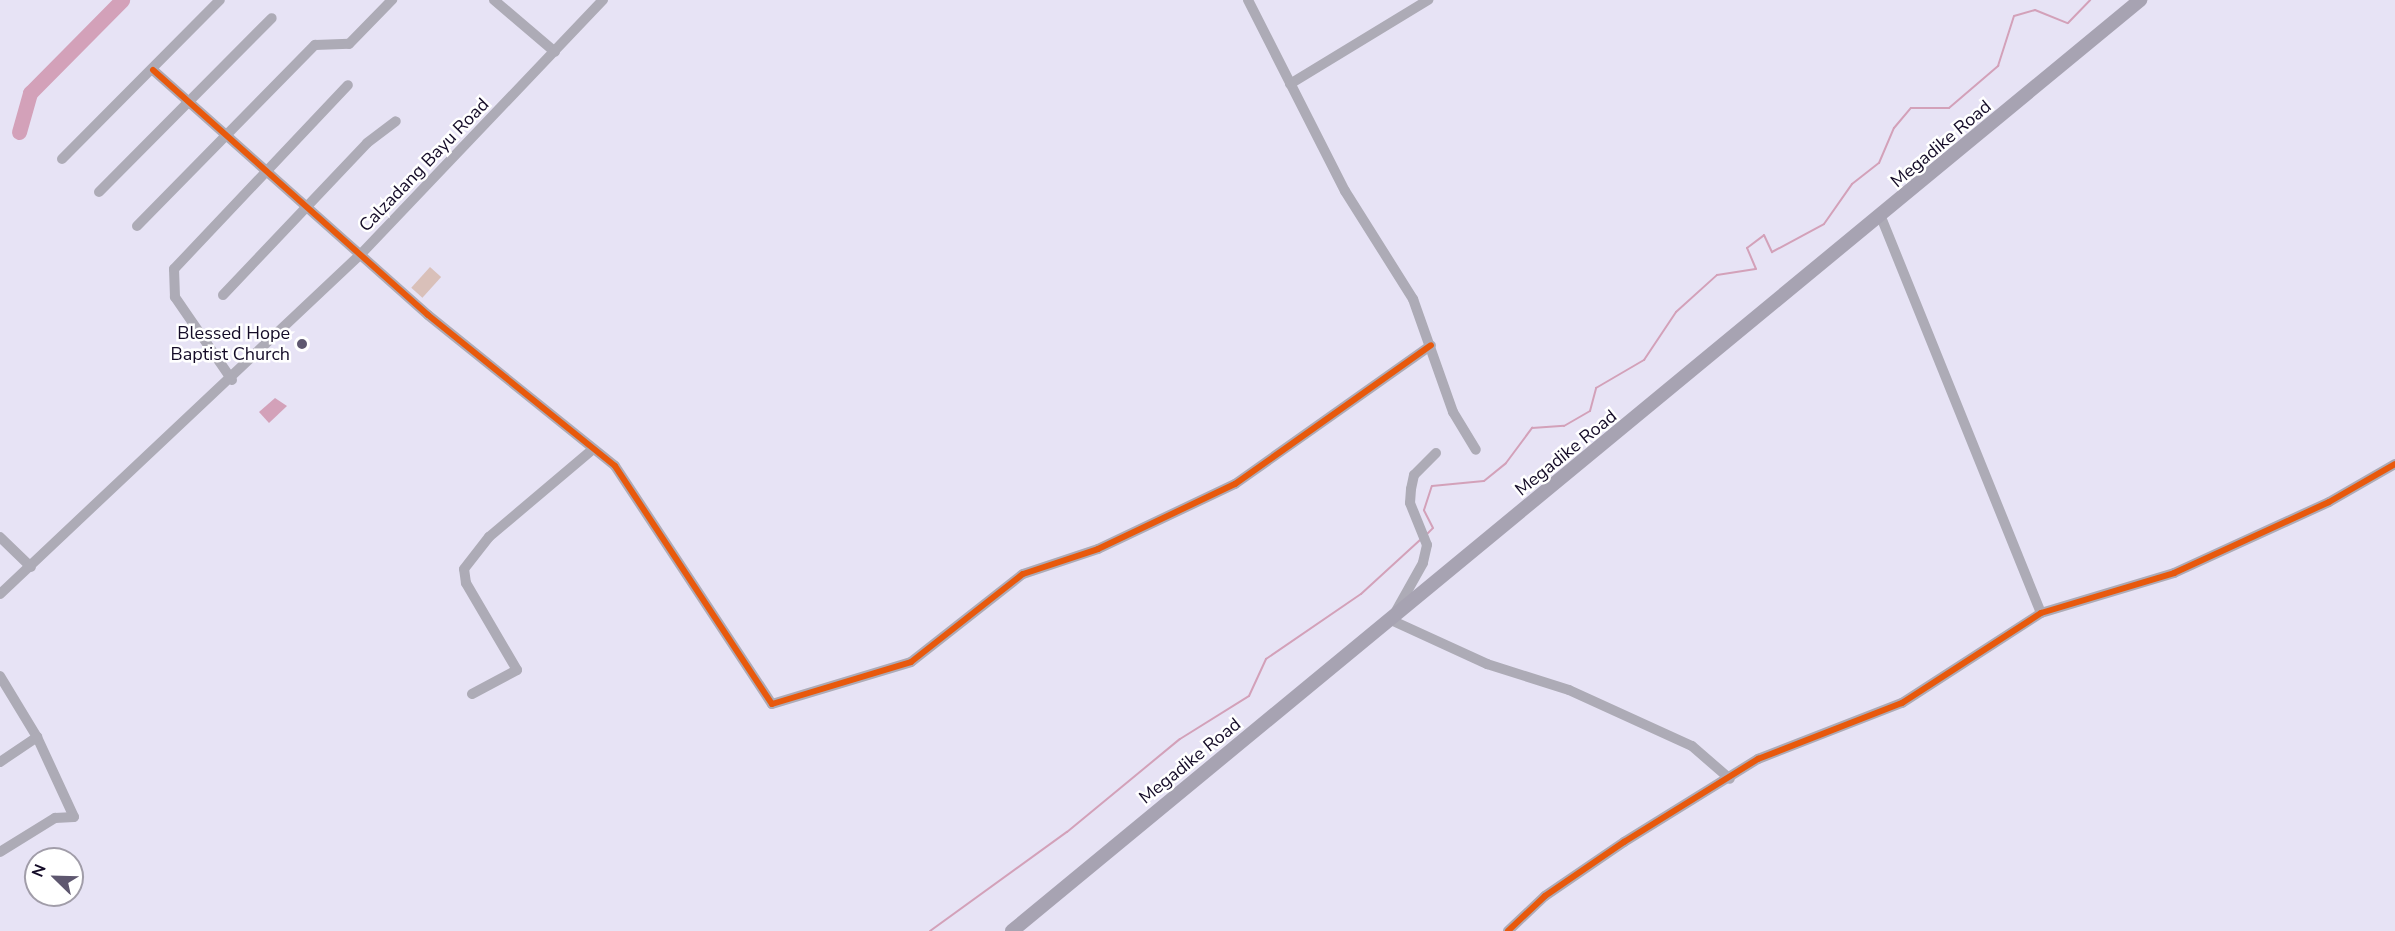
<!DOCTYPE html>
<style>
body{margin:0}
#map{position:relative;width:2395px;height:931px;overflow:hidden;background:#e7e3f5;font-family:"Nunito Sans",sans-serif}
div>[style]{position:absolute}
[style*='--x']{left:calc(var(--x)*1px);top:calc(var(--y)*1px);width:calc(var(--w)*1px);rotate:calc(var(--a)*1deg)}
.green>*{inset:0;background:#d9c0b9;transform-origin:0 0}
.water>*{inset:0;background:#d3a1b9}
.stream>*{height:2px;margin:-1px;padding:0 1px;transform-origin:1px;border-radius:1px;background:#d3a1b9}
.river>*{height:15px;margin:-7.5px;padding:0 7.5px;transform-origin:7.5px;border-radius:7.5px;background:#d3a1b9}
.minor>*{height:10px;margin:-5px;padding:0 5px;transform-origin:5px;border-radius:5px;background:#adabb6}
.major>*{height:14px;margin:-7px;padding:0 7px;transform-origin:7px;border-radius:7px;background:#a7a3b2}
.cycleway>*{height:6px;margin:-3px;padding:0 3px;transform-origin:3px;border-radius:3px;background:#e8590c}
.dots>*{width:16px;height:16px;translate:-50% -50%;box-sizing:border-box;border:3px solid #fff;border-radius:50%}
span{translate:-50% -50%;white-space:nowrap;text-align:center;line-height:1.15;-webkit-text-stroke:5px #fff;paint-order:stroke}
.street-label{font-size:18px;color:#140b27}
.poi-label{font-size:18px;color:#140b27}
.right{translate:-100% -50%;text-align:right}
.north{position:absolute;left:24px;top:847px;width:60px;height:60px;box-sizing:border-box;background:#fff;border:2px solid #a19da9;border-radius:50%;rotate:293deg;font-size:16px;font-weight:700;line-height:24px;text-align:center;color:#140b27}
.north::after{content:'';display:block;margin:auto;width:21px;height:27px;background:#5e576f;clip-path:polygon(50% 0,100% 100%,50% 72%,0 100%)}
</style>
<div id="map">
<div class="green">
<i style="left:430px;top:267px;width:15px;height:28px;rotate:42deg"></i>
</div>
<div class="water">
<i style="clip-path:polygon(275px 398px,287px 406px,269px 423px,259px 412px)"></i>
</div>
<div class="stream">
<i style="--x:1427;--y:534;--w:8;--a:-45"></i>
<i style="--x:1433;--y:528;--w:20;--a:-117"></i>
<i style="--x:1424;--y:510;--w:25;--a:-72"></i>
<i style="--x:1432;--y:486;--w:52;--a:-5.5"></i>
<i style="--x:1484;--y:481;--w:28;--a:-39"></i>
<i style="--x:1506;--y:463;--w:44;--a:-53.4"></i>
<i style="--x:1532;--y:428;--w:32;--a:-4"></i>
<i style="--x:1564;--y:426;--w:30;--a:-30"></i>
<i style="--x:1590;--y:411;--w:24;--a:-75"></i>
<i style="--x:1596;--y:388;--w:56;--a:-30.3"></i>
<i style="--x:1644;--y:360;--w:58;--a:-56.3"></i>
<i style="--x:1676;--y:312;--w:55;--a:-42.1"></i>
<i style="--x:1717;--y:275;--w:39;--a:-9"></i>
<i style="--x:1756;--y:269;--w:23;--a:-113"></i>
<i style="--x:1747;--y:248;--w:21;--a:-37"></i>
<i style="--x:1764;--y:235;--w:19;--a:65"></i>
<i style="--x:1772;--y:252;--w:59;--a:-28.3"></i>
<i style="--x:1824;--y:224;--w:49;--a:-55"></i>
<i style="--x:1852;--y:184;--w:34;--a:-38"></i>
<i style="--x:1879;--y:163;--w:38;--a:-67"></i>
<i style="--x:1894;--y:128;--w:26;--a:-50"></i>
<i style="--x:1911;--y:108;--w:38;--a:0"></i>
<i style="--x:1949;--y:108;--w:65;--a:-40.6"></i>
<i style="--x:1998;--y:66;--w:52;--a:-72.3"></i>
<i style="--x:2014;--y:16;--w:22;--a:-16"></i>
<i style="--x:2035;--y:10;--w:35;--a:22"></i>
<i style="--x:2068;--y:23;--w:32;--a:-46"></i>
<i style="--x:930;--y:931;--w:169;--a:-35.9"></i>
<i style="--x:1067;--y:832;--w:146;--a:-39.5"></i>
<i style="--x:1180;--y:739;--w:81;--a:-31.9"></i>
<i style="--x:1249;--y:696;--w:41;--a:-65.3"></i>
<i style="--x:1266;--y:659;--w:115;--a:-34.4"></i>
<i style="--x:1361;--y:594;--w:80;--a:-42.5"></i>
</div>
<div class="river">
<i style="--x:19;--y:132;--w:41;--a:-74.2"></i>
<i style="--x:30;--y:93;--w:131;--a:-45.3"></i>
</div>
<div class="minor">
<i style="--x:494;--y:0;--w:80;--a:40.4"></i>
<i style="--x:1248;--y:0;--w:214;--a:63.1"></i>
<i style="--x:1345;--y:191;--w:128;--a:57.8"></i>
<i style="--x:1413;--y:299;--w:120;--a:70.5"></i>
<i style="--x:1453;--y:412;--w:44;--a:58.8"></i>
<i style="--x:153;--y:70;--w:368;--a:41.7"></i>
<i style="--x:428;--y:315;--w:240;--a:38.9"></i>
<i style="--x:615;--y:466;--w:285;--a:56.6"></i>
<i style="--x:772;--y:704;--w:145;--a:-16.8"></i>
<i style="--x:911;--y:662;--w:142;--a:-38.2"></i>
<i style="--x:1023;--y:574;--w:79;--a:-18.4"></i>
<i style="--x:1098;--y:549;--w:152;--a:-25.4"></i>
<i style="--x:1235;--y:484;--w:240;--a:-35.3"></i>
<i style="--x:1290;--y:84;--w:162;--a:-31.3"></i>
<i style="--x:62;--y:159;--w:224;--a:-45.2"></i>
<i style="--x:99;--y:192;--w:245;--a:-45.2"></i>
<i style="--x:1881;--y:217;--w:427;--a:68"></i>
<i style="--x:137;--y:226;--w:254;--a:-45.5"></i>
<i style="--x:315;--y:45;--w:34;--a:-2"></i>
<i style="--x:349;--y:44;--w:62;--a:-45.7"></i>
<i style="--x:223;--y:295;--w:209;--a:-46.5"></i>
<i style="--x:367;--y:143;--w:36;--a:-37"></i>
<i style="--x:232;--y:380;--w:101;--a:-124.5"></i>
<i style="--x:175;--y:297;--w:28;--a:-92"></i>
<i style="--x:174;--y:269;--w:253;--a:-46.6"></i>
<i style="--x:1436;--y:453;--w:31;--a:135"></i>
<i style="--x:1414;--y:475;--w:14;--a:102"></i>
<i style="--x:1411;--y:489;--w:14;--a:94"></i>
<i style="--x:1410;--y:503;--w:45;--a:68"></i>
<i style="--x:1427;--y:545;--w:18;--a:103"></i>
<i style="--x:1423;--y:563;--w:65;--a:119.3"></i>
<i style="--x:1391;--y:620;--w:106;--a:24.6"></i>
<i style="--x:1487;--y:664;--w:86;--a:17.6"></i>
<i style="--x:1569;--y:690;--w:135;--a:24.5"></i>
<i style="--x:1692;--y:746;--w:50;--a:41"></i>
<i style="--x:0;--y:537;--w:43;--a:44.1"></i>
<i style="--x:0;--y:594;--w:496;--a:-43.3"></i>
<i style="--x:361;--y:254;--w:351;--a:-46.4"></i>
<i style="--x:0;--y:676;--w:71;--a:58.8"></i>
<i style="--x:37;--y:737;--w:88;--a:65.2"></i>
<i style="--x:472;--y:694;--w:51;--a:-28.1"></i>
<i style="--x:517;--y:670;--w:101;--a:-120.4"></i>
<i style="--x:466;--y:583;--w:14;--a:-98"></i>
<i style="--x:464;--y:569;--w:41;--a:-52"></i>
<i style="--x:489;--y:537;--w:135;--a:-40.2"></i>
<i style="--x:0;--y:762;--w:45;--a:-34"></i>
<i style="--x:0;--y:852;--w:65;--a:-31.7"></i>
<i style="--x:55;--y:818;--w:19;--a:-3"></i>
<i style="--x:1508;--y:931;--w:51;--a:-43.4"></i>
<i style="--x:1545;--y:896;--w:96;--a:-34.4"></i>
<i style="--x:1624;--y:842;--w:158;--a:-31.8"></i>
<i style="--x:1758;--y:759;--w:155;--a:-21.3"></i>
<i style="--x:1902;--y:703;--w:166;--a:-32.9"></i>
<i style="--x:2041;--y:613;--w:139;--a:-16.7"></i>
<i style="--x:2174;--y:573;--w:170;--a:-24.6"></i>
<i style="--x:2329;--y:502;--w:76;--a:-29.9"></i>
</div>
<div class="major">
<i style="--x:1012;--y:931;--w:1463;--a:-39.53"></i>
</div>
<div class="cycleway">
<i style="--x:153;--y:70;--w:368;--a:41.7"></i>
<i style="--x:428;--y:315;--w:240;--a:38.9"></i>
<i style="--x:615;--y:466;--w:285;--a:56.6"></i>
<i style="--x:772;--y:704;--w:145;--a:-16.8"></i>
<i style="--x:911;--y:662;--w:142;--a:-38.2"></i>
<i style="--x:1023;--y:574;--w:79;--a:-18.4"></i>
<i style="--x:1098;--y:549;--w:152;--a:-25.4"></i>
<i style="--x:1235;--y:484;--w:240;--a:-35.3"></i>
<i style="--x:1508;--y:931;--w:51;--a:-43.4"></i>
<i style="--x:1545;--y:896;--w:96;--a:-34.4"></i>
<i style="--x:1624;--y:842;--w:158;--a:-31.8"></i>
<i style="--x:1758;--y:759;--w:155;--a:-21.3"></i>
<i style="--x:1902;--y:703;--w:166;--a:-32.9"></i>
<i style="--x:2041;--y:613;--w:139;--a:-16.7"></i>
<i style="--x:2174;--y:573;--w:170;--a:-24.6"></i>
<i style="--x:2329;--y:502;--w:76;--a:-29.9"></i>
</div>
<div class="dots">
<i style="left:302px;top:344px;background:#5e576f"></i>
</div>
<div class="street-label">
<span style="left:1941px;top:144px;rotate:-40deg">Megadike Road</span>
<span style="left:424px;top:165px;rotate:-46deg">Calzadang Bayu Road</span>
<span style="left:1566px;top:453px;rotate:-39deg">Megadike Road</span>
<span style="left:1190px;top:761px;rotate:-39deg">Megadike Road</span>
</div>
<div class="poi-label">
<span class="right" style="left:290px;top:344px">Blessed Hope<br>Baptist Church</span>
</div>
<div class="north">N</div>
</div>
